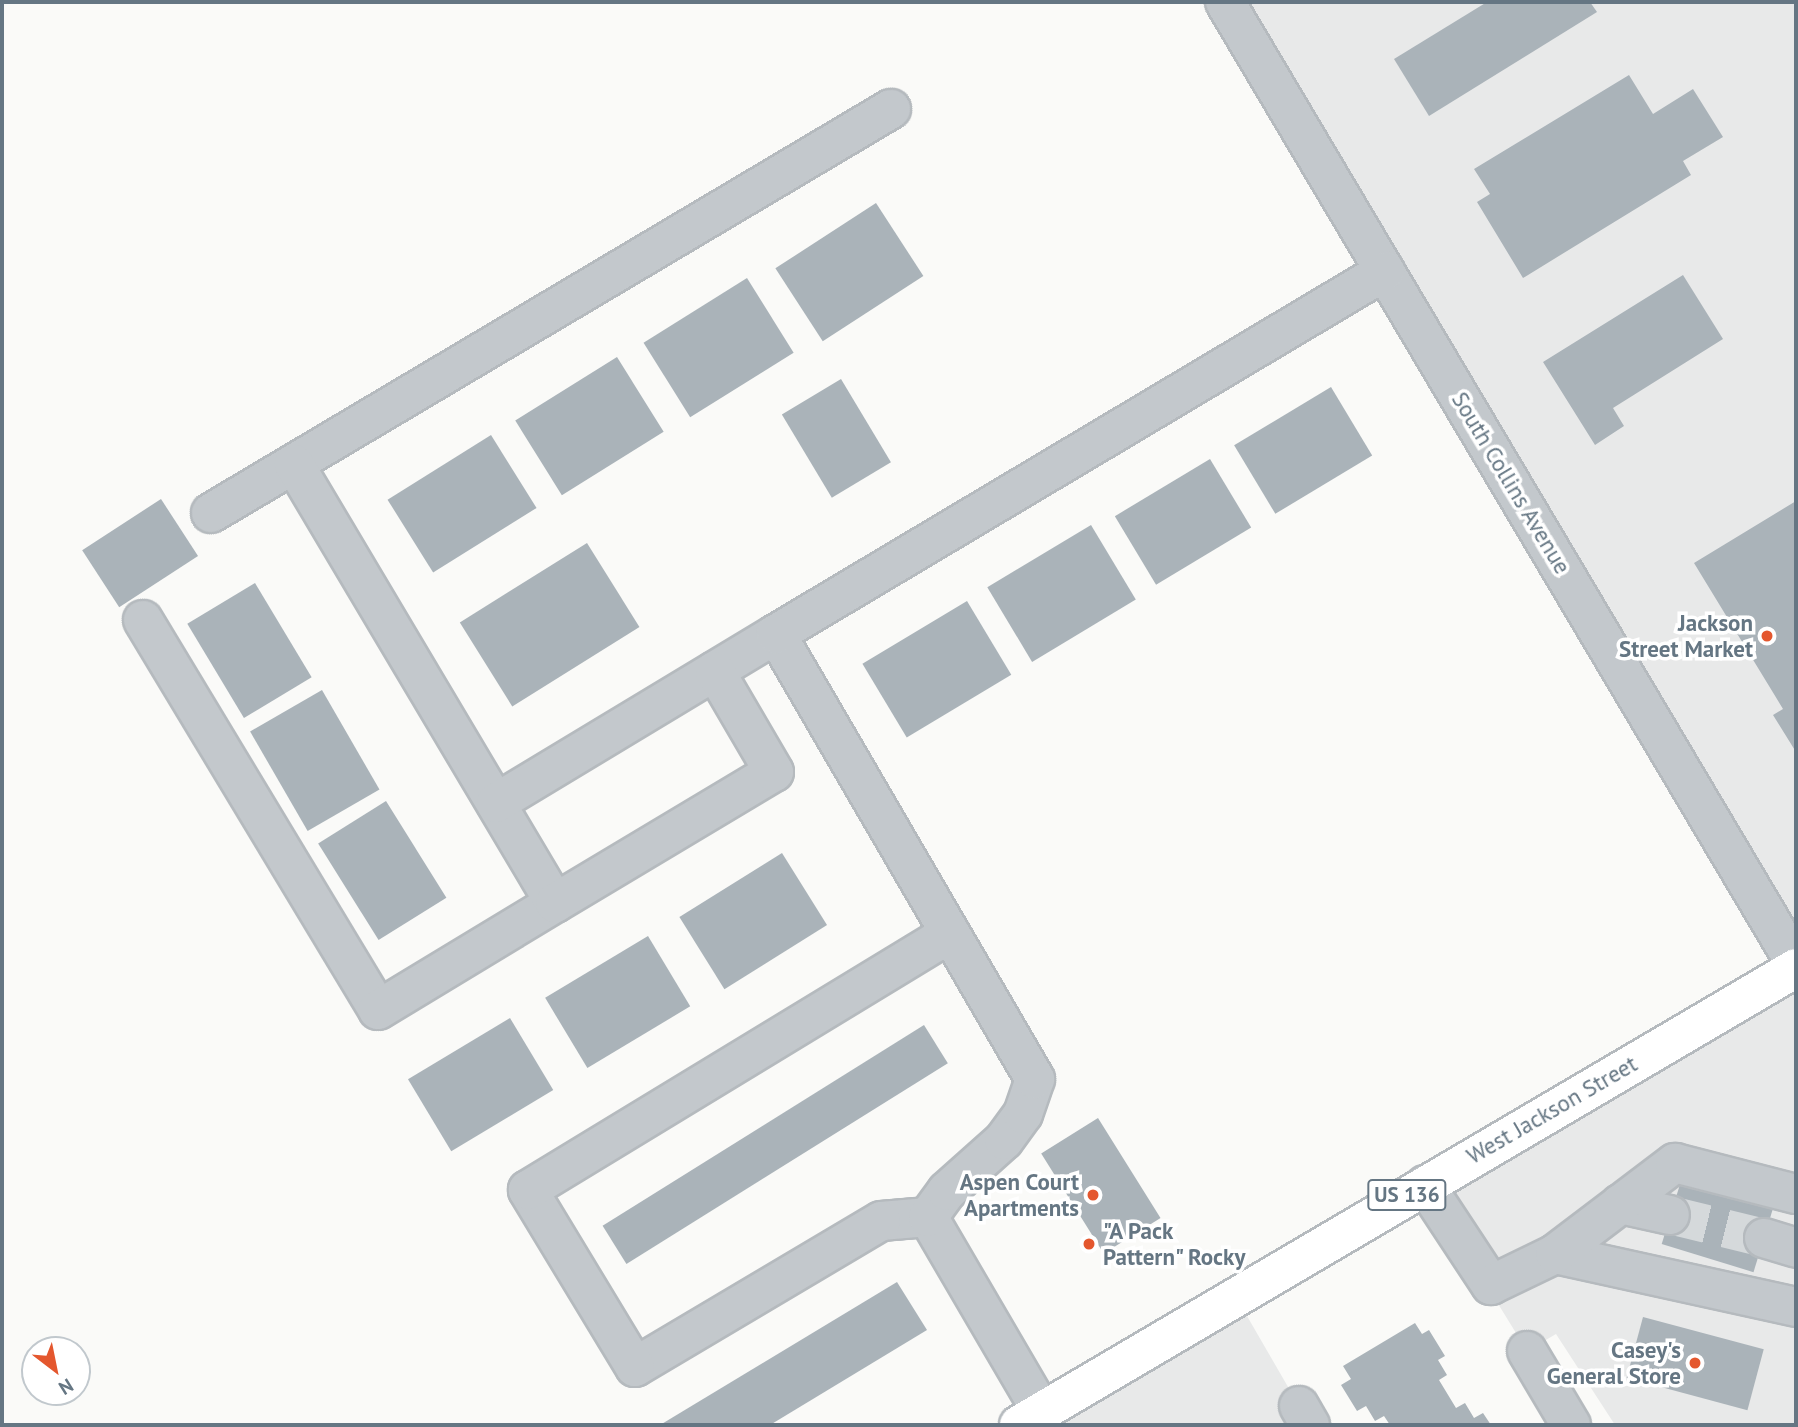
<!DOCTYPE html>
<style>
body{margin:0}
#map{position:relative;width:1798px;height:1427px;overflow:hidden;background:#fafaf8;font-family:"PT Sans",sans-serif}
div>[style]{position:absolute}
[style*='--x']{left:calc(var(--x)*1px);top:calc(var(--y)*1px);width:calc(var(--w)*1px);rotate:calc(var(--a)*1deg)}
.built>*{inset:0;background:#e8e9e9}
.building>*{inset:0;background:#aab3b9;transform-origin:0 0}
.minor-tunnel>*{height:38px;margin-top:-19px;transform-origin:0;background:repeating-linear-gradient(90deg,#d5d9db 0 38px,transparent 0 57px)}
.roads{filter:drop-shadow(2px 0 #b5babe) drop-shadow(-2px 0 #b5babe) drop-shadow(0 2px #b5babe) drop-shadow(0 -2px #b5babe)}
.minor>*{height:38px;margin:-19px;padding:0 19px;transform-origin:19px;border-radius:19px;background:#c3c8cc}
.major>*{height:38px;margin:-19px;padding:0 19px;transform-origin:19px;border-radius:19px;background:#fff}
.dots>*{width:19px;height:19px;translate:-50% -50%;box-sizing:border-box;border:4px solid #fff;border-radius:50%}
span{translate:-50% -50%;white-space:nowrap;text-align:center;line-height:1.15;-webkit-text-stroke:7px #fff;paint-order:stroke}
.shield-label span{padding:2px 5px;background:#fff;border:2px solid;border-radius:5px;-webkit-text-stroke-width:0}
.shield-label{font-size:21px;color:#657683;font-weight:700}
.street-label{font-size:23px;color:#657683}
.poi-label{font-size:23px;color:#657683;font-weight:700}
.right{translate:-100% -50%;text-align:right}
.left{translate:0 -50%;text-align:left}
.frame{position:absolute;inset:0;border:4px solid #657683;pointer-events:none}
.north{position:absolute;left:21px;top:1336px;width:70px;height:70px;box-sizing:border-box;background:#fff;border:2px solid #c1c8cd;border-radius:50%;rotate:148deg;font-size:19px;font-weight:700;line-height:28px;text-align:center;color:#657683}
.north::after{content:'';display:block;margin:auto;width:24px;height:32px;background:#e4572e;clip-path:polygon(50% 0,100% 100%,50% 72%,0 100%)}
</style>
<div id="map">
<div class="built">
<i style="clip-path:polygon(1225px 2px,1796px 2px,1796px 964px)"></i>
<i style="clip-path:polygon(1796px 968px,1796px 1425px,1615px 1425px,1556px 1334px,1527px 1351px,1425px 1185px)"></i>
<i style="clip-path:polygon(1236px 1297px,1310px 1425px,1019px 1425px)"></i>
</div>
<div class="building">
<i style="clip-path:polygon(1487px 2px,1590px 2px,1597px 12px,1429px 116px,1394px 59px)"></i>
<i style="clip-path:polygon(1629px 75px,1653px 114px,1693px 89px,1723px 137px,1683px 161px,1691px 175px,1523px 278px,1477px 202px,1490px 194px,1474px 169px)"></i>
<i style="left:876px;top:203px;width:87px;height:120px;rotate:57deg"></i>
<i style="clip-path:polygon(1683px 275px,1723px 339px,1613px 408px,1624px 426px,1595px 445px,1543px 362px)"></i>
<i style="left:747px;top:278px;width:88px;height:122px;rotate:58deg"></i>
<i style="left:617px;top:357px;width:88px;height:120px;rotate:58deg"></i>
<i style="left:841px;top:379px;width:97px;height:69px;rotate:59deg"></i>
<i style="left:1331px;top:387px;width:80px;height:113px;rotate:59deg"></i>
<i style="left:491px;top:435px;width:86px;height:122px;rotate:58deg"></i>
<i style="left:1210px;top:459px;width:80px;height:111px;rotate:59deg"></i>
<i style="left:161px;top:499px;width:68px;height:94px;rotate:57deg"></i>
<i style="clip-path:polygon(1796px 501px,1796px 752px,1773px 715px,1783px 709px,1694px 563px)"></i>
<i style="left:1091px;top:525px;width:87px;height:121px;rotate:59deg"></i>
<i style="left:587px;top:543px;width:99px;height:150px;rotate:58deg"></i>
<i style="left:255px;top:583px;width:110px;height:79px;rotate:59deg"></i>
<i style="left:967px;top:601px;width:86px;height:122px;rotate:59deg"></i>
<i style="left:322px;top:690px;width:115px;height:83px;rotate:60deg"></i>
<i style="left:386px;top:801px;width:114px;height:80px;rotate:58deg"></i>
<i style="left:782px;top:853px;width:85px;height:121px;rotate:58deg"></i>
<i style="left:648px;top:936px;width:82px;height:120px;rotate:59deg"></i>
<i style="left:510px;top:1018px;width:84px;height:119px;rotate:59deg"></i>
<i style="left:924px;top:1025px;width:45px;height:379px;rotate:58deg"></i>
<i style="left:1098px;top:1118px;width:118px;height:67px;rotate:58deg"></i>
<i style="left:1681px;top:1181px;width:96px;height:66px;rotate:17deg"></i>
<i style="clip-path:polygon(897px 1282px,927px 1330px,770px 1425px,660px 1425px)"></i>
<i style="left:1643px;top:1317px;width:125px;height:63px;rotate:15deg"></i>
<i style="clip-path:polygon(1415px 1323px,1422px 1334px,1429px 1330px,1445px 1356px,1438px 1360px,1447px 1375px,1439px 1380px,1456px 1408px,1465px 1403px,1474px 1418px,1483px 1413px,1491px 1425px,1390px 1425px,1384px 1416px,1375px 1421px,1366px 1406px,1357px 1411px,1341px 1385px,1351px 1379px,1343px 1366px)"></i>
</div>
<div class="minor-tunnel">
<i style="--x:1670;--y:1215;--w:97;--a:13.7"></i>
</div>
<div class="roads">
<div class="minor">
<i style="--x:1225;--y:2;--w:1119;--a:59.31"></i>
<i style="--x:211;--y:513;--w:791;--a:-30.72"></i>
<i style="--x:143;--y:620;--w:455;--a:58.9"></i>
<i style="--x:378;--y:1010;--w:207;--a:-31.2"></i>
<i style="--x:555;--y:903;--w:511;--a:-120.73"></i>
<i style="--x:496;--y:803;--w:327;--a:-31.1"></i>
<i style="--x:555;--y:903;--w:255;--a:-30.9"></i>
<i style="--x:774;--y:772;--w:117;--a:-120.3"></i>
<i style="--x:1425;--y:1185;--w:120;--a:56.6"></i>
<i style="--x:1491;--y:1285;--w:71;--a:-25.8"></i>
<i style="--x:1555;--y:1254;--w:247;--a:12.4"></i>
<i style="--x:1620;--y:1204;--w:51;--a:12.4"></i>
<i style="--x:928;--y:1217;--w:47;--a:175.1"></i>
<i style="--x:881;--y:1221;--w:286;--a:149.3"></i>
<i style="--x:635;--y:1367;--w:207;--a:-121.2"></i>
<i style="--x:528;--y:1190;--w:494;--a:-31.3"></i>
<i style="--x:1764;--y:1238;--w:34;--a:17"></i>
<i style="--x:1555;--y:1254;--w:151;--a:-37.2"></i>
<i style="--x:1675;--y:1163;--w:125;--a:14.4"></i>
<i style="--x:1527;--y:1351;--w:86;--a:59.3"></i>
<i style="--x:1299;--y:1406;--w:22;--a:60"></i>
<i style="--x:1042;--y:1412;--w:226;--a:-120.3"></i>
<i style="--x:928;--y:1217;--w:32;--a:-54"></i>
<i style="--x:947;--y:1191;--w:76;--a:-41.8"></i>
<i style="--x:1004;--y:1140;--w:32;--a:-54"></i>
<i style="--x:1023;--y:1114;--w:37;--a:-71"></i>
<i style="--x:1035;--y:1079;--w:515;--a:-120.2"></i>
<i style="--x:776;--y:634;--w:709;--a:-30.8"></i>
</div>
<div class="major">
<i style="--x:1019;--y:1425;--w:901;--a:-30.46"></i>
</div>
</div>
<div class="dots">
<i style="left:1767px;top:636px;background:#e4572e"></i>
<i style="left:1093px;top:1195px;background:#e4572e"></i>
<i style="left:1089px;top:1244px;background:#e4572e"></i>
<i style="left:1695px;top:1363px;background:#e4572e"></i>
</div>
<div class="shield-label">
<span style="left:1407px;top:1195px">US 136</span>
</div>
<div class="street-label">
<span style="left:1511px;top:483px;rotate:59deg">South Collins Avenue</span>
<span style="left:1552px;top:1110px;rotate:-30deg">West Jackson Street</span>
</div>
<div class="poi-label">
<span class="right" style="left:1753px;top:636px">Jackson<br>Street Market</span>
<span class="right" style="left:1079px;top:1195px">Aspen Court<br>Apartments</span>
<span class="left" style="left:1103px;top:1244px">"A Pack<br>Pattern" Rocky</span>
<span class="right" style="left:1681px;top:1363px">Casey's<br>General Store</span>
</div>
<div class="frame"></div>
<div class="north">N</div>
</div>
